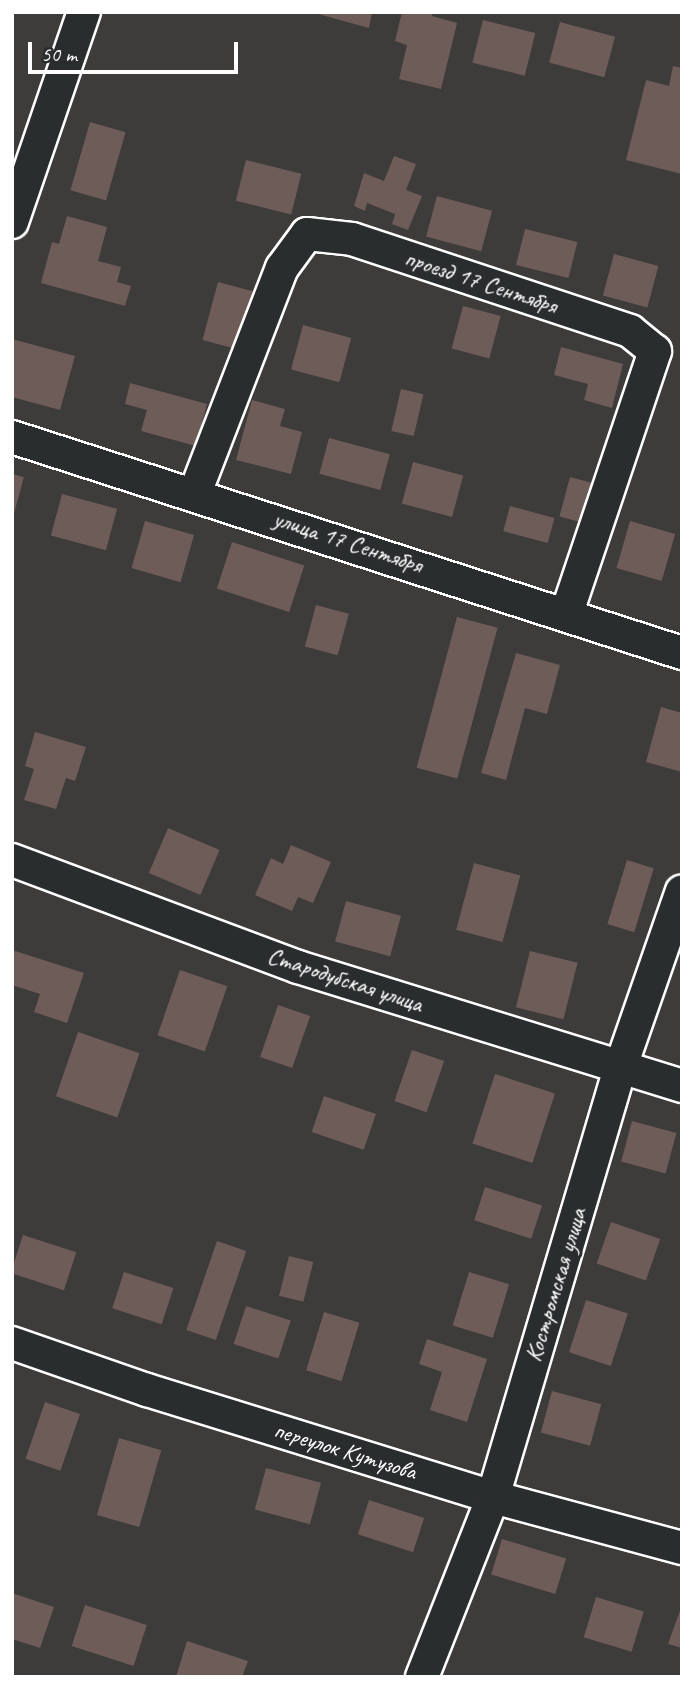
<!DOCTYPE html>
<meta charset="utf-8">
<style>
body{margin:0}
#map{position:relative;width:694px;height:1689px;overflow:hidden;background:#3e3b3b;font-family:Caveat,sans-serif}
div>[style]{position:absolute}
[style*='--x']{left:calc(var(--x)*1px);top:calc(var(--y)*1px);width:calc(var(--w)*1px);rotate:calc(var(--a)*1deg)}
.building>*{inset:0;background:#6e5c58;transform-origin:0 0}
.roads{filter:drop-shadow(2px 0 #fff) drop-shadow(-2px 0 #fff) drop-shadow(0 2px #fff) drop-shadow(0 -2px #fff)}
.minor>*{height:32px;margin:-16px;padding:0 16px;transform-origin:16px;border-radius:16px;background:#2a2d2e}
span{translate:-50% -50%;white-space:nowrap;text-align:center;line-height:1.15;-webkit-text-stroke:6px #2a2d2e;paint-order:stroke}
.street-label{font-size:24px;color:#fff}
.frame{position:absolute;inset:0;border:14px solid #fff;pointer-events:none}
.scale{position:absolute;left:28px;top:42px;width:210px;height:32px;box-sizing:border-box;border:4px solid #fff;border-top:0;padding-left:9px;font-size:21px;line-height:24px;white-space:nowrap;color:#fff;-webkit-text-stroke:5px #2a2d2e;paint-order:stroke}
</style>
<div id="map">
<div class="building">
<i style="clip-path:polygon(311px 12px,372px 12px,369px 28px)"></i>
<i style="clip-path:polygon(402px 12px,433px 12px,432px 16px,457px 23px,441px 89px,399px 79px,407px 45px,395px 41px)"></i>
<i style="left:483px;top:20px;width:54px;height:44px;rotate:14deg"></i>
<i style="left:560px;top:22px;width:57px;height:42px;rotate:15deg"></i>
<i style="clip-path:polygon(673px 66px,682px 68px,682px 174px,626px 160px,646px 80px,669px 86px)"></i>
<i style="left:90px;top:122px;width:37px;height:71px;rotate:16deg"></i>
<i style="clip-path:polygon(394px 156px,416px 164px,406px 190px,422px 196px,408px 230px,392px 224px,395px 214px,367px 203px,365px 211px,354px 206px,364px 173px,384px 181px)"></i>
<i style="left:246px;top:160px;width:57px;height:42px;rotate:14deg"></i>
<i style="left:437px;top:196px;width:57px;height:42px;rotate:15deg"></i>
<i style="clip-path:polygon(67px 216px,107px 227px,98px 261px,121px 267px,117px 282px,131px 286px,125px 306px,41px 283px,52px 242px,59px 244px)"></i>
<i style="left:525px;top:229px;width:54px;height:37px;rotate:14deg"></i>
<i style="left:614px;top:254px;width:46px;height:43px;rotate:15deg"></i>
<i style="left:218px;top:282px;width:39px;height:60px;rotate:15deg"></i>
<i style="left:463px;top:306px;width:39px;height:44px;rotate:15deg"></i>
<i style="left:303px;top:325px;width:50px;height:46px;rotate:15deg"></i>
<i style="clip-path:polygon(12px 339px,75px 356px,60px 410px,12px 397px)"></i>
<i style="clip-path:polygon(561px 347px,623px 364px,612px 408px,584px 400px,588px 384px,554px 375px)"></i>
<i style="clip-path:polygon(130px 383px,207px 404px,196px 446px,141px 431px,147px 410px,125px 404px)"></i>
<i style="left:401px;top:389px;width:23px;height:43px;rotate:13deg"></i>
<i style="clip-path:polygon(252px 400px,285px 409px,280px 426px,302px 432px,291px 474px,236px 460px)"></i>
<i style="left:329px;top:438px;width:63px;height:37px;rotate:15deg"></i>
<i style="left:413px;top:462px;width:52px;height:43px;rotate:15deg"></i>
<i style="clip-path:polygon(12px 474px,24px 477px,13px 517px,12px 517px)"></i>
<i style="left:570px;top:477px;width:30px;height:41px;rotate:15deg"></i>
<i style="left:62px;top:494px;width:57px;height:43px;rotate:15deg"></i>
<i style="left:510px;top:506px;width:46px;height:26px;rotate:15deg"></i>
<i style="left:145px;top:521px;width:51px;height:49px;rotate:16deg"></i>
<i style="left:630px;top:521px;width:47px;height:49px;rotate:16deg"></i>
<i style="left:232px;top:542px;width:76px;height:49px;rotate:18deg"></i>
<i style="left:316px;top:605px;width:34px;height:43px;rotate:15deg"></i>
<i style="left:457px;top:617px;width:42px;height:156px;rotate:15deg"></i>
<i style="clip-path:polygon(516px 653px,560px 665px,547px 714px,525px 708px,506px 780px,481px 773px)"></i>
<i style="clip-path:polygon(661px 707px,682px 713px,682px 772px,646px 762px)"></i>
<i style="clip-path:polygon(35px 732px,86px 747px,75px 781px,66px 778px,56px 809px,24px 800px,34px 769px,25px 766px)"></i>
<i style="left:168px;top:828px;width:56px;height:49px;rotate:23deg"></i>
<i style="clip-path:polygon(291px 845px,331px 862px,313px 903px,298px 897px,292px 911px,255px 895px,271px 858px,283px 864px)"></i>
<i style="left:627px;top:860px;width:28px;height:67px;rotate:17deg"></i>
<i style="left:474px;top:863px;width:48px;height:69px;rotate:15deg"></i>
<i style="left:346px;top:901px;width:57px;height:42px;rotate:15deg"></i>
<i style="clip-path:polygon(12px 950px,84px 973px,67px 1023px,34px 1012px,40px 994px,12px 985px)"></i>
<i style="left:530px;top:951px;width:49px;height:58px;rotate:14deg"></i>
<i style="left:180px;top:970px;width:50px;height:69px;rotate:19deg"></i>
<i style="left:278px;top:1005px;width:34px;height:55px;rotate:19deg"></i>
<i style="left:78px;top:1032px;width:65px;height:68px;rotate:19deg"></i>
<i style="left:412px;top:1050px;width:34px;height:54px;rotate:19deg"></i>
<i style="left:495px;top:1074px;width:63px;height:73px;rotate:18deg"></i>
<i style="left:324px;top:1096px;width:55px;height:38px;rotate:19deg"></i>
<i style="left:632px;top:1121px;width:46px;height:42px;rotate:15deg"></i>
<i style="left:485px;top:1187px;width:60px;height:35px;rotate:18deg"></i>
<i style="left:611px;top:1222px;width:52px;height:44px;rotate:19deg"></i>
<i style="left:23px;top:1235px;width:56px;height:40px;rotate:18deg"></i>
<i style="left:217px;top:1241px;width:31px;height:94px;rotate:19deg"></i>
<i style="left:289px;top:1256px;width:25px;height:41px;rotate:14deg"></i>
<i style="left:124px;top:1272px;width:52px;height:38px;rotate:18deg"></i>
<i style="left:469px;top:1272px;width:42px;height:56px;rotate:17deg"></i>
<i style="left:586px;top:1300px;width:44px;height:55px;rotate:18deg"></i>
<i style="left:246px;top:1306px;width:47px;height:40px;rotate:18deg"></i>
<i style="left:324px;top:1312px;width:37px;height:61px;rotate:17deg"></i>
<i style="clip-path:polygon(427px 1339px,487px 1359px,467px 1422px,430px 1410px,442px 1372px,419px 1364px)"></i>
<i style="left:552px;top:1391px;width:51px;height:43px;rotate:15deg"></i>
<i style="left:45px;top:1402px;width:37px;height:60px;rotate:19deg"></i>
<i style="left:119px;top:1438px;width:44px;height:80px;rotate:16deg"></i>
<i style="left:266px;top:1468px;width:57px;height:43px;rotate:15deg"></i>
<i style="left:369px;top:1500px;width:58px;height:36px;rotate:18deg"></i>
<i style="left:502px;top:1539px;width:67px;height:37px;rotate:17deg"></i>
<i style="clip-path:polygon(12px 1593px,54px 1607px,40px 1648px,12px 1639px)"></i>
<i style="left:596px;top:1597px;width:50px;height:42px;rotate:17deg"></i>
<i style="left:85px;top:1605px;width:65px;height:43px;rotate:18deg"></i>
<i style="clip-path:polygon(682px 1605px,682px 1648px,668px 1644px)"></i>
<i style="clip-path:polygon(187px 1641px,248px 1661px,242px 1677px,176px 1677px)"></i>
</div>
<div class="roads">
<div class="minor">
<i style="--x:12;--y:222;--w:222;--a:-71.1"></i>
<i style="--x:12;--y:437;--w:704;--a:17.87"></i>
<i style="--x:195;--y:493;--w:241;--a:-68.9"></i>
<i style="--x:282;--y:268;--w:42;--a:-53.7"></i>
<i style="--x:307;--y:234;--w:45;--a:6.3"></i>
<i style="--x:352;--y:239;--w:293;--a:18.3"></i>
<i style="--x:630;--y:331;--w:32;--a:39"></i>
<i style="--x:655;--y:351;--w:276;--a:108.6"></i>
<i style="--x:12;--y:860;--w:305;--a:20.5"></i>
<i style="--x:298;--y:967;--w:402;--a:17.2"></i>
<i style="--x:12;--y:1343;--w:143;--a:19.2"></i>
<i style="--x:147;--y:1390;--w:362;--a:17.2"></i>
<i style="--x:493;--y:1497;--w:196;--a:15.1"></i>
<i style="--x:422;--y:1677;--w:193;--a:-68.5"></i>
<i style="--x:493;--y:1497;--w:446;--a:-73.5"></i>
<i style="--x:620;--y:1069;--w:188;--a:-70.8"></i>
</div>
</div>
<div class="street-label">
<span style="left:481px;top:282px;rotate:18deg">проезд 17 Сентября</span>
<span style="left:348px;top:542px;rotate:18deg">улица 17 Сентября</span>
<span style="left:345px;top:980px;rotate:18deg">Стародубская улица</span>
<span style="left:556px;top:1285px;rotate:-73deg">Костромская улица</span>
<span style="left:345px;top:1451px;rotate:17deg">переулок Кутузова</span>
</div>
<div class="frame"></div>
<div class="scale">50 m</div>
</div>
